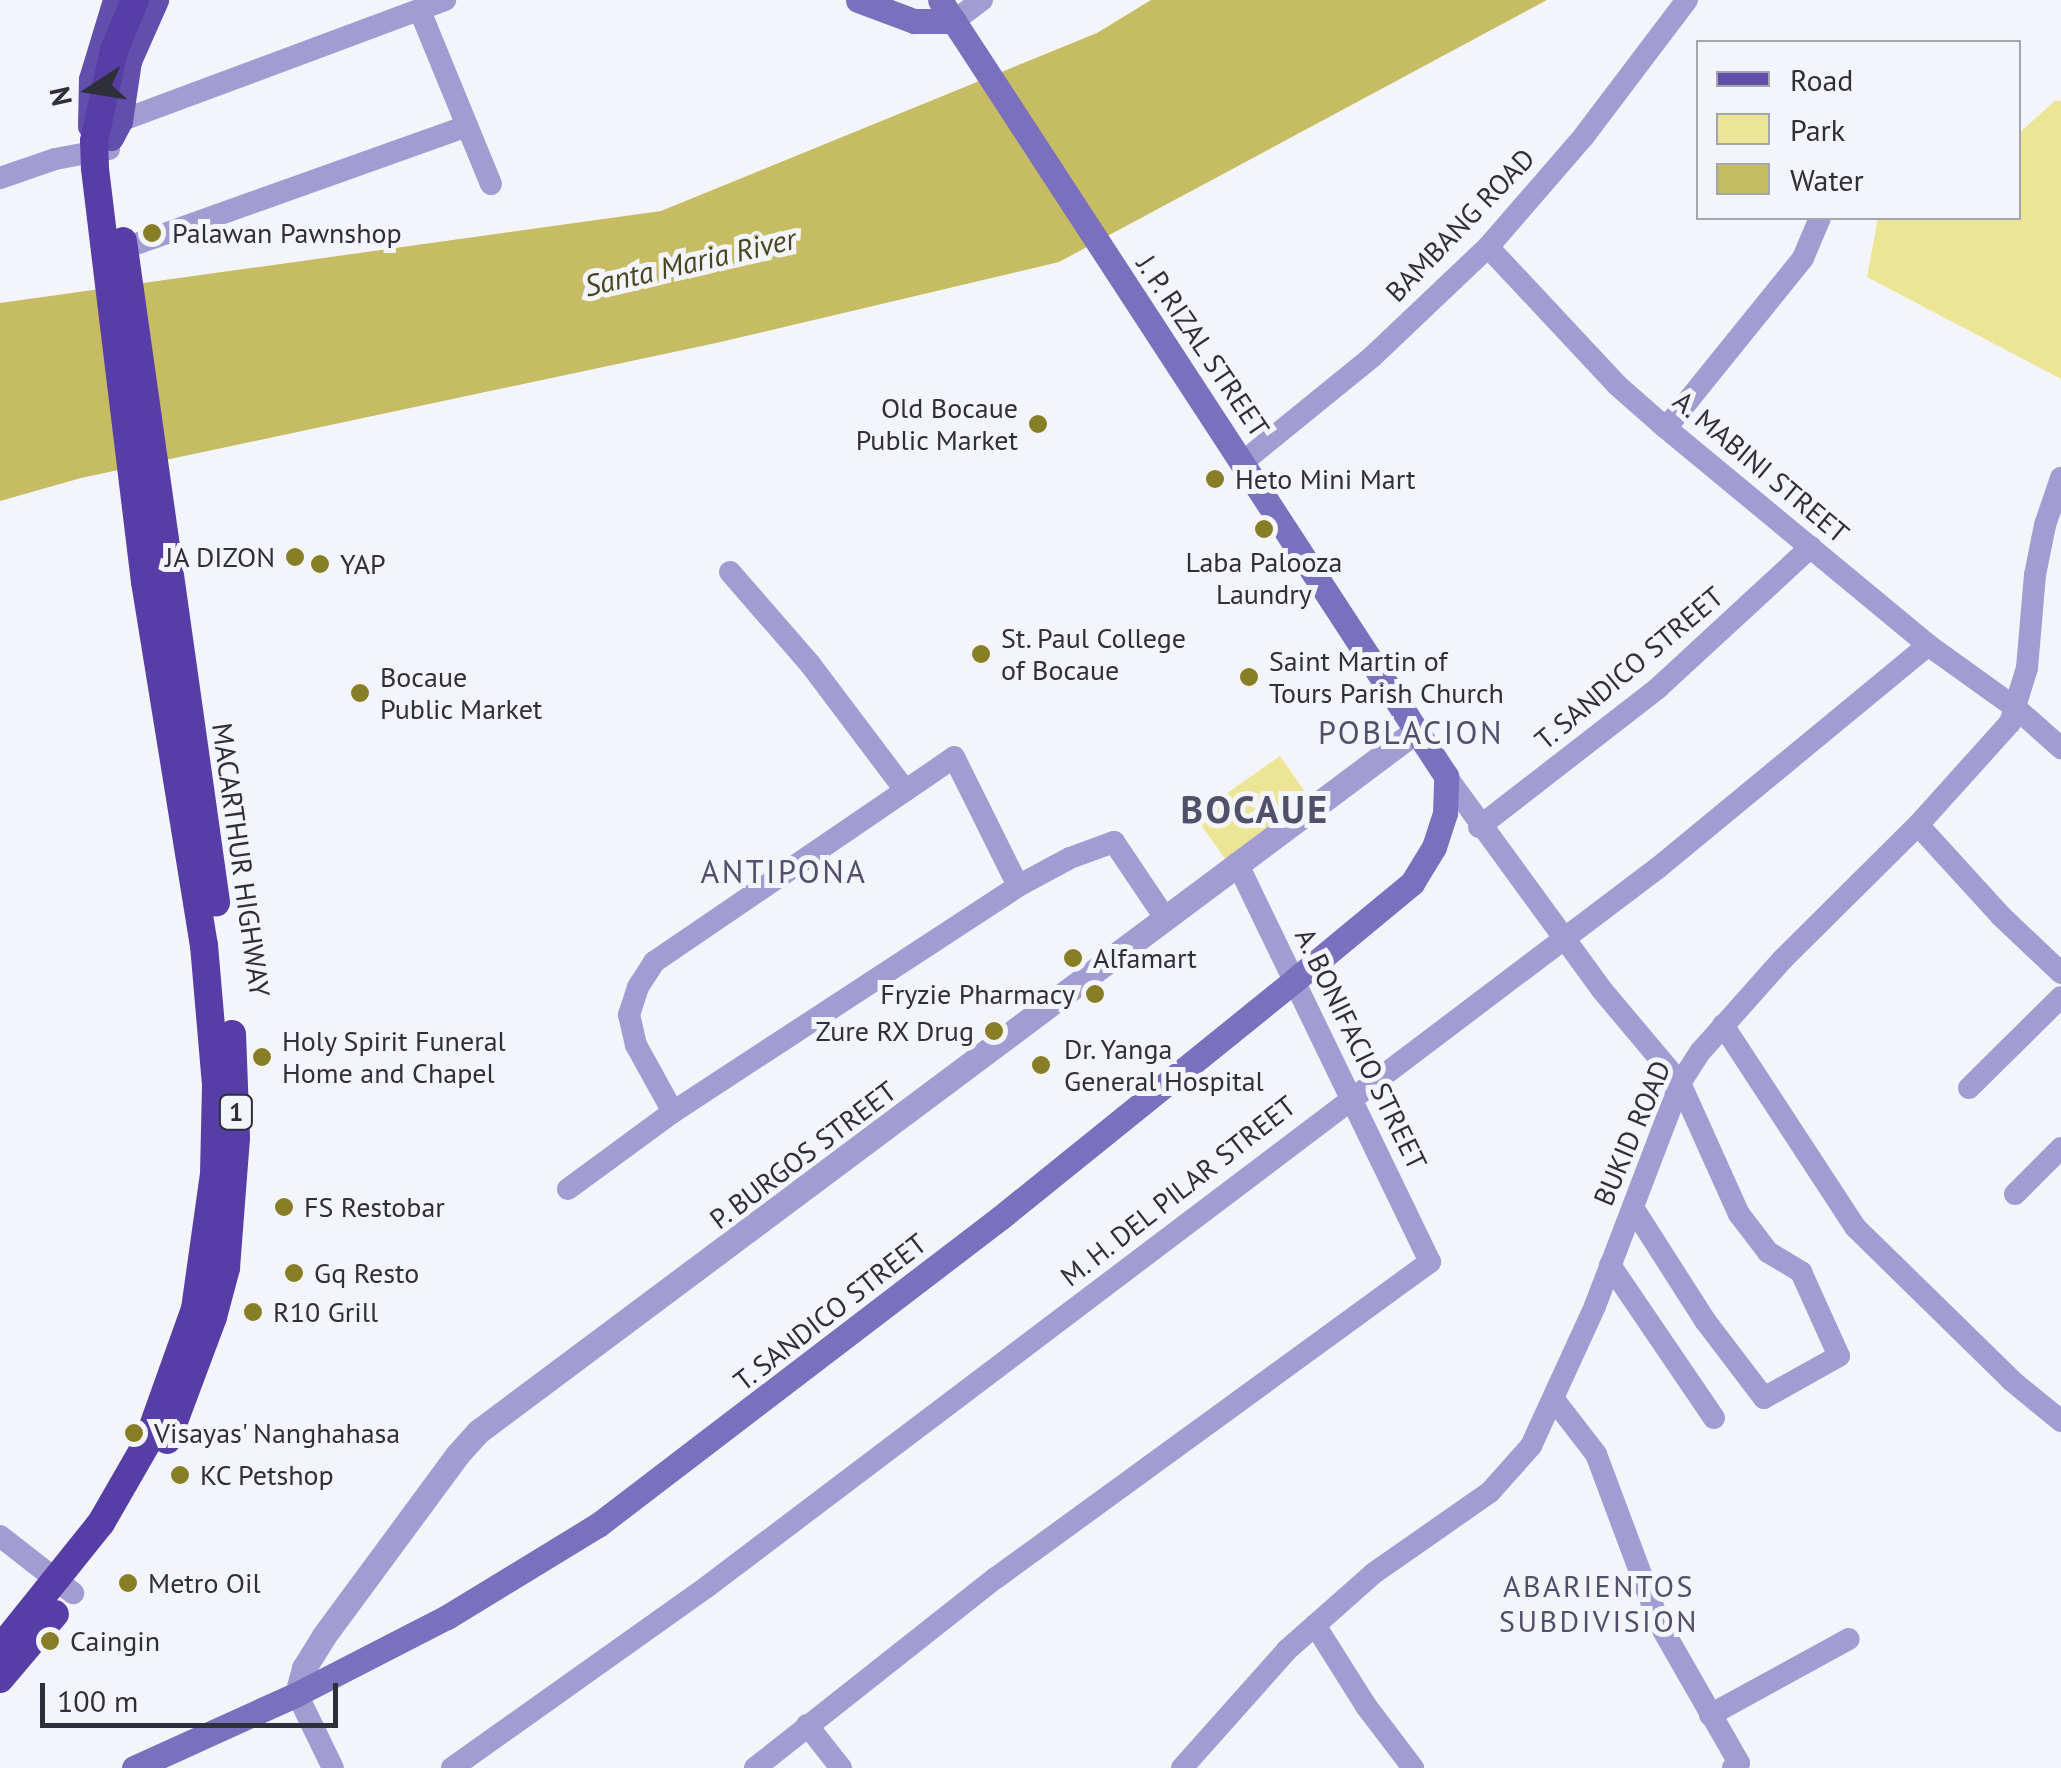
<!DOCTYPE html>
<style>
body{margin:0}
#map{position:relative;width:2061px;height:1768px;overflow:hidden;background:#f4f4fb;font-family:"PT Sans",sans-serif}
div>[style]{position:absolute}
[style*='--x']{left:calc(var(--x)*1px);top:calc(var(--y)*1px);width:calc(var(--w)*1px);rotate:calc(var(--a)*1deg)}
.green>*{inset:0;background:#ede596;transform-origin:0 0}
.water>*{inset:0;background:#c6bc63}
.minor>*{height:22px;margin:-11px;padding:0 11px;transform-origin:11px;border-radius:11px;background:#a29cd2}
.tertiary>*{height:25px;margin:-12.5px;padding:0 12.5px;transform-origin:12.5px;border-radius:12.5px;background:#a29cd2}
.secondary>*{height:25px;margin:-12.5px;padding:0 12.5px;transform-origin:12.5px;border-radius:12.5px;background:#7b70bd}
.primary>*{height:25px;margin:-12.5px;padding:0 12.5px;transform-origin:12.5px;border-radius:12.5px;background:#614ead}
.trunk>*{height:28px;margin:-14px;padding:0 14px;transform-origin:14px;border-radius:14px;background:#573ea6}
.dots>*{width:28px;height:28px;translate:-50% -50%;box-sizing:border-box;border:5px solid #f4f4fb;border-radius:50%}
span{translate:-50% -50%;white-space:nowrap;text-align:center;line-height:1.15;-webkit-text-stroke:10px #f4f4fb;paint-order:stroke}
.shield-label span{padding:2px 8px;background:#f4f4fb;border:2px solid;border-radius:8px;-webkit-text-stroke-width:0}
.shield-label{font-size:25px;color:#2f2e3b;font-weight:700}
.street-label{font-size:28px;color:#2f2e3b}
.poi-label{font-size:28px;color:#2f2e3b}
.left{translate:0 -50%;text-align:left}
.right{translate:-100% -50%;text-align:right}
.water-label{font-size:30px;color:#49451f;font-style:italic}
.neighbourhood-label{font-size:30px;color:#524f6b;letter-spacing:2.5px}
.quarter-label{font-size:32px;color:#524f6b;letter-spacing:2.5px}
.district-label{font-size:38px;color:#524f6b;font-weight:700;letter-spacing:2.5px}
.legend{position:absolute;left:1696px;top:40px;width:325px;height:180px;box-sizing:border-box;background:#f4f4fb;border:2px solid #a5a5ae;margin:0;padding:12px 18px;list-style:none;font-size:30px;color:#2f2e3b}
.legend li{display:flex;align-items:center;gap:20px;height:50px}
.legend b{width:50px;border:2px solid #a5a5ae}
.north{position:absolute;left:40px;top:40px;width:100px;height:100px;-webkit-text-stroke:8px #f4f4fb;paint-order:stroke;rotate:258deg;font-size:28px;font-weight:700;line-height:40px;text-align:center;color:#2f2e3b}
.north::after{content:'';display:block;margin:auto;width:35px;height:45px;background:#2f2e3b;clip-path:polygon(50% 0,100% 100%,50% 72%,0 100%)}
.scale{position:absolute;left:40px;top:1683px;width:298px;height:45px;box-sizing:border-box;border:5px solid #2f2e3b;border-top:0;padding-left:12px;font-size:30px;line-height:35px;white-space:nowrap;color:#2f2e3b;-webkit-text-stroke:8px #f4f4fb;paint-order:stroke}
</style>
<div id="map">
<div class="green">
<i style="clip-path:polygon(2055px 101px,2061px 101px,2061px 379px,1867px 277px,1878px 218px,2018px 218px,2019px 133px)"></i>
<i style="left:1280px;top:756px;width:55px;height:104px;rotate:55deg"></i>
</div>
<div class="water">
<i style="clip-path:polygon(1151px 0,1547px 0,1059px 262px,716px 343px,81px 478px,0 501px,0 303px,661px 211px,1097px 33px)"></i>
</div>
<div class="minor">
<i style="--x:420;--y:11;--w:187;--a:67.7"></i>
<i style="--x:954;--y:21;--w:35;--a:-37"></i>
<i style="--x:120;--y:121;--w:347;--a:-20.4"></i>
<i style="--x:0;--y:178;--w:58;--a:-19.1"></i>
<i style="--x:55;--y:159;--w:55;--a:-10.5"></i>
<i style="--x:1488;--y:247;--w:189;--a:46.9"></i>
<i style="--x:1617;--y:385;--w:65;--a:41.3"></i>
<i style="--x:1666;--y:428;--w:340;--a:39.6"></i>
<i style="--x:1928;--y:645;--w:110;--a:35.7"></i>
<i style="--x:2017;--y:709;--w:59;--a:41.6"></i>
<i style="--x:108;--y:254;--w:381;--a:-19.6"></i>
<i style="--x:1666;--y:428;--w:218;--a:-51.1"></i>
<i style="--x:1803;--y:258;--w:43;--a:-67"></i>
<i style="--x:1244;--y:461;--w:165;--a:-39.1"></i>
<i style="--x:1372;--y:357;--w:160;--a:-43.5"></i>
<i style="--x:1488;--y:247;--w:147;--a:-49.1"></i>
<i style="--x:1584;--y:136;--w:171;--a:-52.9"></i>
<i style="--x:730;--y:572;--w:122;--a:49"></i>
<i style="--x:810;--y:664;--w:158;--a:53"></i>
<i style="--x:1446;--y:776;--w:265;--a:53.9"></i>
<i style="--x:1602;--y:990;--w:121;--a:50"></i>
<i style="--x:1680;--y:1083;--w:144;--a:65.8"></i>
<i style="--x:1739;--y:1214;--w:48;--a:52.7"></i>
<i style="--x:1768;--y:1252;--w:39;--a:31"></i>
<i style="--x:1801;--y:1272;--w:92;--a:65.7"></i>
<i style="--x:1839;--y:1356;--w:86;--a:150.8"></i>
<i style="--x:1764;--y:1398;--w:96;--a:-127.3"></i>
<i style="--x:1706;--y:1322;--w:135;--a:-122.6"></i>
<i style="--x:1918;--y:825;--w:123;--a:47.6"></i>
<i style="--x:2001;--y:916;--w:83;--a:43.5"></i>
<i style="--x:1479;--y:827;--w:227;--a:-37.8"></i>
<i style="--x:1658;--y:688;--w:208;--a:-42.7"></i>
<i style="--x:1723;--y:1025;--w:241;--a:56.8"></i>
<i style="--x:1855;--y:1227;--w:219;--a:44.4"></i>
<i style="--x:2011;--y:1380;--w:65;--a:39.4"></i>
<i style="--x:1969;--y:1088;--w:129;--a:-44.7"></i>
<i style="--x:673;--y:1112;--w:77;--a:-118.9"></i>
<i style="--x:636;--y:1045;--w:31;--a:-103"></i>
<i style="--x:629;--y:1015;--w:29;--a:-72"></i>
<i style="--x:638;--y:987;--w:30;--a:-57"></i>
<i style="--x:654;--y:962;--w:363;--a:-34.3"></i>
<i style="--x:954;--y:757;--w:144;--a:63.6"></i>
<i style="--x:568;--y:1189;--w:130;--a:-36.3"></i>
<i style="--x:673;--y:1112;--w:412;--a:-33.2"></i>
<i style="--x:1018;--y:886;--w:59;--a:-28.3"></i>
<i style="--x:1070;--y:858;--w:47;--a:-20"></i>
<i style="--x:1114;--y:842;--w:92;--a:56.1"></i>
<i style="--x:2015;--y:1194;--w:65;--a:-45"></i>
<i style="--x:1610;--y:1265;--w:185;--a:55.8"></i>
<i style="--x:1555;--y:1401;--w:67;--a:52.3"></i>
<i style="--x:1596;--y:1454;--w:183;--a:69.5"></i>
<i style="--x:1660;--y:1625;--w:159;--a:60.2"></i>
<i style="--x:1739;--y:1763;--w:8;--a:140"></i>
<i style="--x:0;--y:1536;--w:93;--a:38"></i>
<i style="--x:1315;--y:1625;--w:96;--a:57.8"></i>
<i style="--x:1366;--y:1706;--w:78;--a:52.8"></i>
<i style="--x:297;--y:1694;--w:82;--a:64.1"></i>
<i style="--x:1710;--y:1715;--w:158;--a:-28.7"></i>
<i style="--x:807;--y:1725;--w:55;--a:51.7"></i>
<i style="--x:452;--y:1768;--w:314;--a:-35.4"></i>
<i style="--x:708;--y:1586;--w:1192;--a:-37.09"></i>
<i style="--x:1659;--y:867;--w:349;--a:-39.5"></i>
<i style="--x:755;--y:1768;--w:307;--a:-38.3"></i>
<i style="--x:996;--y:1578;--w:537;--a:-36.06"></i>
<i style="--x:1430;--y:1262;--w:443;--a:-115.8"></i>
<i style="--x:1182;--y:1768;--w:158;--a:-48.3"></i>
<i style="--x:1287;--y:1650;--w:116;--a:-41.5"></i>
<i style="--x:1374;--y:1573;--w:141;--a:-34.9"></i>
<i style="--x:1490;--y:1492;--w:62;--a:-48.3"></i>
<i style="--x:1531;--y:1446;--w:154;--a:-65.4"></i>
<i style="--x:1595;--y:1306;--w:239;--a:-69.1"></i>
<i style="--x:1680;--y:1083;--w:38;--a:-57"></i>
<i style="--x:1701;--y:1051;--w:123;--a:-48.3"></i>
<i style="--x:1783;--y:959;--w:190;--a:-44.8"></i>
<i style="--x:1918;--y:825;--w:137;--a:-48"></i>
<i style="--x:2010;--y:723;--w:58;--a:-72.8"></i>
<i style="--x:2027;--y:668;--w:93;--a:-85.1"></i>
<i style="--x:2035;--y:575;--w:51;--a:-78.7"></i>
<i style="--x:2045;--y:525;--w:50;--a:-71.2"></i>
</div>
<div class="tertiary">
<i style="--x:297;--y:1694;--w:27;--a:-75"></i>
<i style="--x:304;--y:1668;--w:36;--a:-58"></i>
<i style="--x:323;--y:1637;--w:227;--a:-53.6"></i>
<i style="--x:458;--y:1454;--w:31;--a:-48"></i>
<i style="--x:479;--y:1431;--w:1171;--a:-36.77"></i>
</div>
<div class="secondary">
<i style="--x:858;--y:0;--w:60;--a:20.6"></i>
<i style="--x:914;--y:21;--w:40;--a:0"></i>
<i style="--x:134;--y:1768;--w:179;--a:-24.4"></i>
<i style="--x:297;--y:1694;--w:169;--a:-27.2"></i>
<i style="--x:447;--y:1617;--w:177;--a:-31.4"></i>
<i style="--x:598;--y:1525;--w:506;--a:-37.37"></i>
<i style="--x:1000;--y:1218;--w:380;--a:-38.9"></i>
<i style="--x:1296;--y:979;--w:151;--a:-39.6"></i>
<i style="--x:1412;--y:883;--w:42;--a:-58.6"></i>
<i style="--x:1434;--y:847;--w:36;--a:-72"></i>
<i style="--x:1445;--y:813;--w:37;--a:-88"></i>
<i style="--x:1446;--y:776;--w:926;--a:-123.11"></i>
</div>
<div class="primary">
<i style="--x:90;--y:126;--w:47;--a:-88.8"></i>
<i style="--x:91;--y:79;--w:83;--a:-73.1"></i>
<i style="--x:111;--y:138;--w:19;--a:-62"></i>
<i style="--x:120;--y:121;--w:61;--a:-81.5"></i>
<i style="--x:129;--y:61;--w:67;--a:-66.1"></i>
</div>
<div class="trunk">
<i style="--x:123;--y:241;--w:668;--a:81.99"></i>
<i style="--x:167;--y:1440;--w:131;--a:-69.5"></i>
<i style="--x:213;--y:1317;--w:51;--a:-75.1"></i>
<i style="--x:226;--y:1268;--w:130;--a:-85.6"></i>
<i style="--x:236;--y:1138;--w:104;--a:-92.2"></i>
<i style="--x:0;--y:1649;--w:161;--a:-51.3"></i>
<i style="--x:101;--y:1523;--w:92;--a:-60.1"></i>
<i style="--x:147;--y:1443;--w:142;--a:-70.3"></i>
<i style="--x:195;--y:1309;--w:136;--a:-82"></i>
<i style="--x:214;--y:1174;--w:89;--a:-88.7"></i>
<i style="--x:216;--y:1085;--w:140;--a:-94.9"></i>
<i style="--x:204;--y:946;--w:369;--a:-99.2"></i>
<i style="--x:145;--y:582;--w:417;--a:-96.9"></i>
<i style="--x:95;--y:168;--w:27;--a:-92"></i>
<i style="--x:94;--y:141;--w:93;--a:-77.6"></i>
<i style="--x:114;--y:50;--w:54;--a:-67.2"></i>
<i style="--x:0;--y:1679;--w:85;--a:-49.8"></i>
</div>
<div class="dots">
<i style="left:152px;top:233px;background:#887e25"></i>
<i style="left:1038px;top:424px;background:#887e25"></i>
<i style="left:1215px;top:479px;background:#887e25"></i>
<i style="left:1264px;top:529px;background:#887e25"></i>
<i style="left:295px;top:557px;background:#887e25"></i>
<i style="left:320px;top:564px;background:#887e25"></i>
<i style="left:981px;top:654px;background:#887e25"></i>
<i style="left:1249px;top:677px;background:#887e25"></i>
<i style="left:360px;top:693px;background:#887e25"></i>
<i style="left:1073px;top:958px;background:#887e25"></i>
<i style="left:1095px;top:994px;background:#887e25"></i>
<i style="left:994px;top:1031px;background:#887e25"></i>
<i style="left:262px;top:1057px;background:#887e25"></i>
<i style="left:1041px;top:1065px;background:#887e25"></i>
<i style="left:284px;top:1207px;background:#887e25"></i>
<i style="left:294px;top:1273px;background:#887e25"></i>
<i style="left:253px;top:1312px;background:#887e25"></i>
<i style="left:134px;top:1433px;background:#887e25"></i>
<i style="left:180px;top:1475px;background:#887e25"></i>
<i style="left:128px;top:1583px;background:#887e25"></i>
<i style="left:50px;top:1641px;background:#887e25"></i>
</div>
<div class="shield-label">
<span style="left:236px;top:1112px">1</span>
</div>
<div class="street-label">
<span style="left:1460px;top:225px;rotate:-46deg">BAMBANG ROAD</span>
<span style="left:1203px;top:346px;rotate:56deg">J. P. RIZAL STREET</span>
<span style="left:1761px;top:467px;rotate:40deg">A. MABINI STREET</span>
<span style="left:1629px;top:668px;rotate:-40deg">T. SANDICO STREET</span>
<span style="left:241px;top:860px;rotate:82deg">MACARTHUR HIGHWAY</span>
<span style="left:1361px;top:1049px;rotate:64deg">A. BONIFACIO STREET</span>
<span style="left:1632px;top:1133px;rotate:-67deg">BUKID ROAD</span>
<span style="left:803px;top:1155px;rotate:-37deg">P. BURGOS STREET</span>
<span style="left:1178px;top:1191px;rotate:-38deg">M. H. DEL PILAR STREET</span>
<span style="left:830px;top:1312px;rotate:-38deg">T. SANDICO STREET</span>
</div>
<div class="poi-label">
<span class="left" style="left:172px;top:233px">Palawan Pawnshop</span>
<span class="right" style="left:1018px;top:424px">Old Bocaue<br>Public Market</span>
<span class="left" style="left:1235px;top:479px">Heto Mini Mart</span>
<span class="right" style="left:275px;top:557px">JA DIZON</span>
<span style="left:1264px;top:578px">Laba Palooza<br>Laundry</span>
<span class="left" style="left:340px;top:564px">YAP</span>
<span class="left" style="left:1001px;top:654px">St. Paul College<br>of Bocaue</span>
<span class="left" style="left:1269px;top:677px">Saint Martin of<br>Tours Parish Church</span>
<span class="left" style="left:380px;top:693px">Bocaue<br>Public Market</span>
<span class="left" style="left:1093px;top:958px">Alfamart</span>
<span class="right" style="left:1075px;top:994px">Fryzie Pharmacy</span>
<span class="right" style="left:974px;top:1031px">Zure RX Drug</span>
<span class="left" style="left:282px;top:1057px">Holy Spirit Funeral<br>Home and Chapel</span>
<span class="left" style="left:1064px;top:1065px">Dr. Yanga<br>General Hospital</span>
<span class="left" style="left:304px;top:1207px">FS Restobar</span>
<span class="left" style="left:314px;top:1273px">Gq Resto</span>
<span class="left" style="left:273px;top:1312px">R10 Grill</span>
<span class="left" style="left:154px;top:1433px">Visayas' Nanghahasa</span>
<span class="left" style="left:200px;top:1475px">KC Petshop</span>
<span class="left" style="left:148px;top:1583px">Metro Oil</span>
<span class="left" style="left:70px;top:1641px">Caingin</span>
</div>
<div class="water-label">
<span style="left:690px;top:262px;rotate:-13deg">Santa Maria River</span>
</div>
<div class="neighbourhood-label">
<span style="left:1599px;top:1603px">ABARIENTOS<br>SUBDIVISION</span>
</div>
<div class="quarter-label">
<span style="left:1411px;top:732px">POBLACION</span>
<span style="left:784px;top:871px">ANTIPONA</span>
</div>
<div class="district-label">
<span style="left:1255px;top:809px">BOCAUE</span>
</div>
<ul class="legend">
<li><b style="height:12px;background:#614ead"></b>Road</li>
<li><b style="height:28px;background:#ede596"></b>Park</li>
<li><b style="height:28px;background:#c6bc63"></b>Water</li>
</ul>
<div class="north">N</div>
<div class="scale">100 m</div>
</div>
